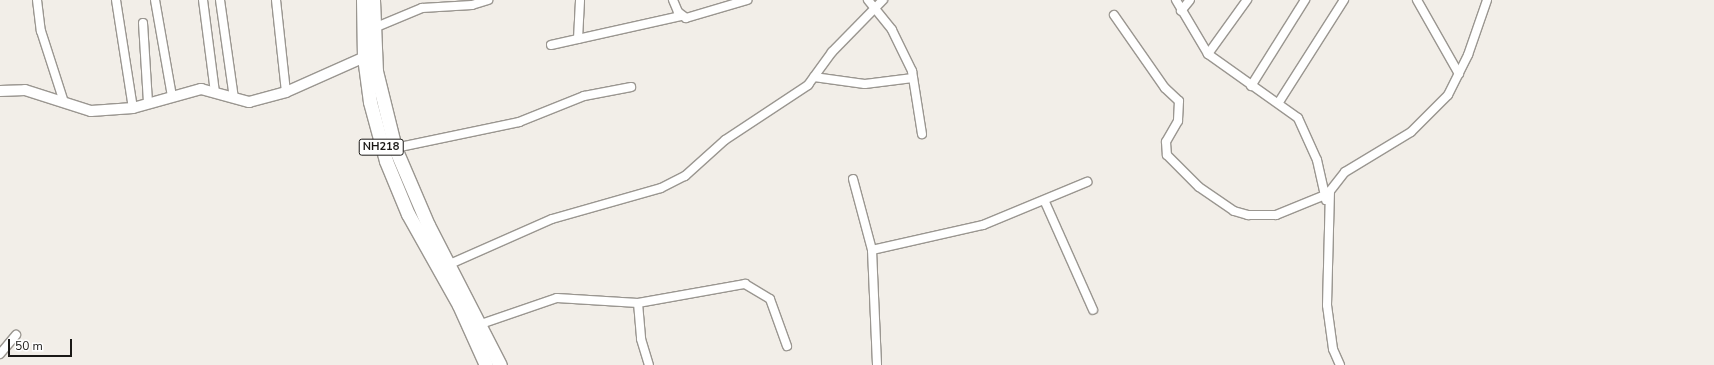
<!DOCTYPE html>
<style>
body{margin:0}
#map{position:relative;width:1714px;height:365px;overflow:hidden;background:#f2eee8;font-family:"Nunito Sans",sans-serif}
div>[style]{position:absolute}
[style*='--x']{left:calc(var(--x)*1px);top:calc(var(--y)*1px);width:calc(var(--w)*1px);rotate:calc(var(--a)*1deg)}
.roads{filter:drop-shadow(1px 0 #9a9690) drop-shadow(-1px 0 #9a9690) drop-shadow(0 1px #9a9690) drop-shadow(0 -1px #9a9690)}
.minor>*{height:8px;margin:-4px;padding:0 4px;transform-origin:4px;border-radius:4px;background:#fff}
.tertiary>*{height:10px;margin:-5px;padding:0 5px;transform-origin:5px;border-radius:5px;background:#fff}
.trunk>*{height:13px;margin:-6.5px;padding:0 6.5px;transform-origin:6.5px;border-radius:6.5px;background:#fff}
span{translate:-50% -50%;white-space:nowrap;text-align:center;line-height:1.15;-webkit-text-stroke:4px #fff;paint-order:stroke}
.shield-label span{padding:1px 3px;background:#fff;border:1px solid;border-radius:3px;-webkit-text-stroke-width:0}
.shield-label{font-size:11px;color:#1a1816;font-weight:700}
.scale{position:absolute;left:8px;top:339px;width:64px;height:18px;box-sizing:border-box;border:2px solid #1a1816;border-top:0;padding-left:5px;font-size:12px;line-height:14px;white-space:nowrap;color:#1a1816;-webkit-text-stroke:3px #fff;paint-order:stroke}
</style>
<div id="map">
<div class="roads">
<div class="minor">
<i style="--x:37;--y:0;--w:31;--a:83"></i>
<i style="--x:41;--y:31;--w:75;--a:72.1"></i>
<i style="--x:116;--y:0;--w:109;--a:81.1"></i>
<i style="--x:155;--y:0;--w:97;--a:80"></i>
<i style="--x:203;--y:0;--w:93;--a:82.6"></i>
<i style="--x:220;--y:0;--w:99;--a:81.9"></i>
<i style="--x:276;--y:0;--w:93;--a:83.8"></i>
<i style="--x:673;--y:0;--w:13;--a:67"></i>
<i style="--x:678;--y:12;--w:10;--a:37"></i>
<i style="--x:686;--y:18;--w:64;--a:-16.4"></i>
<i style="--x:868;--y:0;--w:38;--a:51"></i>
<i style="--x:892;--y:30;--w:46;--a:64"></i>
<i style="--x:912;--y:71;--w:64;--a:81"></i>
<i style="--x:1176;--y:0;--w:63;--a:59.3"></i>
<i style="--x:1208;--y:54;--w:110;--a:35.4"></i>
<i style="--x:1298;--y:118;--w:46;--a:65.7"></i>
<i style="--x:1317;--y:160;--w:41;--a:77.3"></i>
<i style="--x:1417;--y:0;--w:85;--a:60.4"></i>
<i style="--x:1181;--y:11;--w:14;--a:-51"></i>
<i style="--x:1114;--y:15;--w:89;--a:55.1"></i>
<i style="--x:1165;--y:88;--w:19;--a:43"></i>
<i style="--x:1179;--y:101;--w:20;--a:93"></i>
<i style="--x:1178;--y:121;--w:24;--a:120"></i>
<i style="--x:1166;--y:142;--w:13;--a:86"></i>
<i style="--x:1167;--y:155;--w:45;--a:45"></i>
<i style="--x:1199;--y:187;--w:42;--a:34.4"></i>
<i style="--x:1234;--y:211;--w:15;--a:16"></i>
<i style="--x:1248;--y:215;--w:28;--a:0"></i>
<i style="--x:1276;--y:215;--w:53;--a:-22.2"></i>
<i style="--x:143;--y:23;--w:80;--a:86.4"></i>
<i style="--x:374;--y:28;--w:52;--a:-22.6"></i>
<i style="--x:422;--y:8;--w:50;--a:-3.4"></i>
<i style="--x:472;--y:5;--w:17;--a:-17"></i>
<i style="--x:578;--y:39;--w:39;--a:-87"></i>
<i style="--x:551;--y:45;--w:133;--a:-12.6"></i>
<i style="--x:1208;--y:54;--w:67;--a:-54.2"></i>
<i style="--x:814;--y:77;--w:51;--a:7.8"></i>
<i style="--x:865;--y:84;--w:48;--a:-7.1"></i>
<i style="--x:1251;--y:86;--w:102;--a:-57.9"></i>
<i style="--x:1279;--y:102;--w:121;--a:-57.5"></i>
<i style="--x:395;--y:148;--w:127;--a:-11.8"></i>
<i style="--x:519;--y:122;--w:70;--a:-21.8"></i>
<i style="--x:584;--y:96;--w:48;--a:-10.8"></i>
<i style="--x:853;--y:179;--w:73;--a:75"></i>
<i style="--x:872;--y:250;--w:115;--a:87.5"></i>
<i style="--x:1045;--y:202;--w:118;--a:66"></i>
<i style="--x:872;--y:250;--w:114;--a:-12.7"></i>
<i style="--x:983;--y:225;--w:113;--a:-22.5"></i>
<i style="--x:450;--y:264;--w:111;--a:-23.8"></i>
<i style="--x:552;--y:219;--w:113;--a:-15.9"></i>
<i style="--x:661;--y:188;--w:27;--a:-27"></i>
<i style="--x:685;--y:176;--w:54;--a:-42"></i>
<i style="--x:725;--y:140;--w:100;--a:-33.5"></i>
<i style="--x:808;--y:85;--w:41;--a:-54"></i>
<i style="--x:832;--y:52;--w:73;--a:-45.6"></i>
<i style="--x:638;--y:303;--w:36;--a:85"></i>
<i style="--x:641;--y:339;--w:27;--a:73"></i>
<i style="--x:481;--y:324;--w:80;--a:-18.9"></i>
<i style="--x:557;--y:298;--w:81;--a:3.5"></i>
<i style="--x:638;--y:303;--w:109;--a:-10.1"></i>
<i style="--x:745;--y:284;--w:29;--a:31"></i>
<i style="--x:770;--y:299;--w:50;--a:70.1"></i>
<i style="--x:0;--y:354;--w:25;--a:-50"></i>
<i style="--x:1340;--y:365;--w:17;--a:-114"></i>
<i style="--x:1333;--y:349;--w:44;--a:-97.8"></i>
<i style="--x:1327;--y:305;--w:114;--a:-88.5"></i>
<i style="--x:1330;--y:191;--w:24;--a:-52"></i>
<i style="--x:1345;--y:172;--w:77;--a:-31.2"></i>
<i style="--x:1411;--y:132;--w:52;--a:-45"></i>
<i style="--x:1448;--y:95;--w:45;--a:-63.4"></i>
<i style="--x:1468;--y:55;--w:58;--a:-70.9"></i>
</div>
<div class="tertiary">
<i style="--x:0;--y:91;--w:25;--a:-2"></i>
<i style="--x:25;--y:90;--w:69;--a:17.7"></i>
<i style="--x:91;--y:111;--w:42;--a:-4.1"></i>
<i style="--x:133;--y:108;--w:71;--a:-15.6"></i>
<i style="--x:201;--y:89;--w:50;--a:15.2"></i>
<i style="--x:249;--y:102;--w:38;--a:-15"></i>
<i style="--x:286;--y:92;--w:91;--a:-24"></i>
</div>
<div class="trunk">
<i style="--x:363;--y:0;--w:57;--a:89"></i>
<i style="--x:364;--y:57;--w:45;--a:82.4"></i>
<i style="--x:370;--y:102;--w:61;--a:74.8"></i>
<i style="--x:386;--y:161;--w:57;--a:67.5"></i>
<i style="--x:408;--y:214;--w:104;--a:60.7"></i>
<i style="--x:459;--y:305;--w:66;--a:65.8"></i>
<i style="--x:373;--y:0;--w:71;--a:87.6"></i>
<i style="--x:376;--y:71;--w:79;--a:76.1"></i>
<i style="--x:395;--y:148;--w:84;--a:66.8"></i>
<i style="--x:428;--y:225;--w:157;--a:62.8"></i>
</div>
</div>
<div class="shield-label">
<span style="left:381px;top:147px">NH218</span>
</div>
<div class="scale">50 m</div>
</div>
